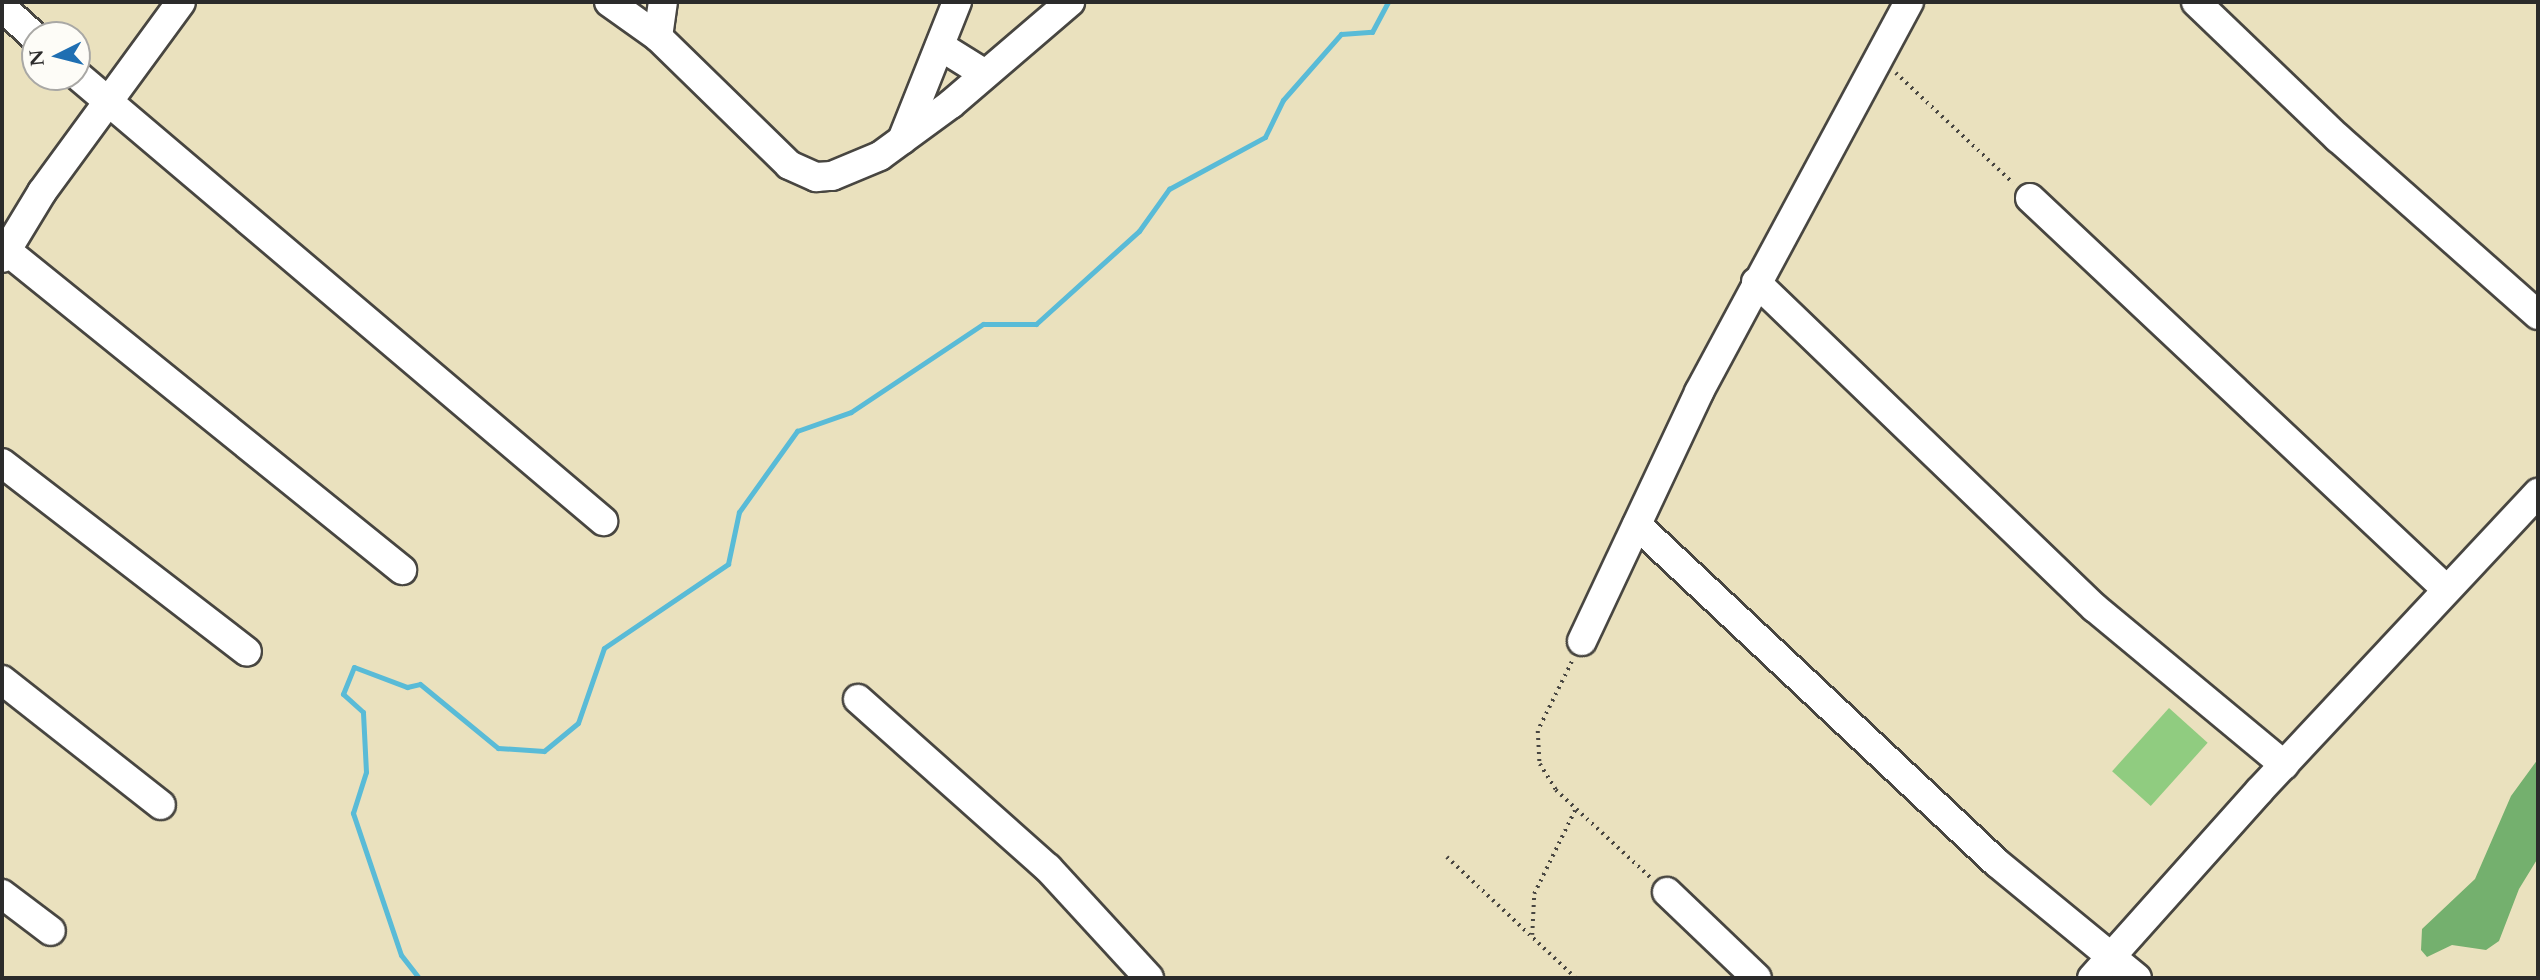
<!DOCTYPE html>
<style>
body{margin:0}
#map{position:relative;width:2540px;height:980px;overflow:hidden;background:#eae1be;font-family:Cardo,serif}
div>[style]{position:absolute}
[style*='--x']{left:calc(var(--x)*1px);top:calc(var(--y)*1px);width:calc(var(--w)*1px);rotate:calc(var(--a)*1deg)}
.green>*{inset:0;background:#90cc80;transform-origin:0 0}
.forest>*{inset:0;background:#74b06e}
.stream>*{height:5px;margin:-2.5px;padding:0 2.5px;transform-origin:2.5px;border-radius:2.5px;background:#59bbd7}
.path>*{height:3.5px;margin-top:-1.75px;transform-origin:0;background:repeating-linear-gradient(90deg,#484641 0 2px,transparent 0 7px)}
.roads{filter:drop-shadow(2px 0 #484641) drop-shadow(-2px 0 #484641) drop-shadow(0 2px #484641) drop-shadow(0 -2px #484641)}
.minor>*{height:28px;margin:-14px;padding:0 14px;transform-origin:14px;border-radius:14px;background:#fff}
span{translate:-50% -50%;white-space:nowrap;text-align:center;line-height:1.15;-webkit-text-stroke:5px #fdfcf7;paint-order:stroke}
.frame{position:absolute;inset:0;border:4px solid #2b2b2b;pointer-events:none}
.north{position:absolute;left:21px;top:21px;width:70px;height:70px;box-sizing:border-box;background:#fdfcf7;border:2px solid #a9a8a5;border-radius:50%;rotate:264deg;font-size:19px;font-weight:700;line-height:28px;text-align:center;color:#2b2b2b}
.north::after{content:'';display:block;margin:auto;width:24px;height:32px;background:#1f6fb2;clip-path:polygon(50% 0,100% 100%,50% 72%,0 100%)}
</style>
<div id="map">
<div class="green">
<i style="left:2169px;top:708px;width:52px;height:85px;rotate:42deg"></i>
</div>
<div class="forest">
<i style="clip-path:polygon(2538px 759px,2538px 858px,2519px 889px,2499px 941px,2486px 950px,2452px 945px,2427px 957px,2421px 950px,2422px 929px,2475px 879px,2511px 796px)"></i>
</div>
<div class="stream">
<i style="--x:419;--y:978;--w:29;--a:-128"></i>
<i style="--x:401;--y:955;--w:150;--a:-108.7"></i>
<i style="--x:353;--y:813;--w:43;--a:-72.4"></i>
<i style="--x:366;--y:772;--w:60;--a:-92.9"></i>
<i style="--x:363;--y:712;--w:27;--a:-138"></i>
<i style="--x:343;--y:694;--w:29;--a:-68"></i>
<i style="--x:354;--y:667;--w:57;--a:20.7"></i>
<i style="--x:407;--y:687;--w:13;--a:-13"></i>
<i style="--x:420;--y:684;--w:101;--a:39.4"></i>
<i style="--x:498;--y:748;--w:46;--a:3.7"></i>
<i style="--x:544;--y:751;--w:44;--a:-39.5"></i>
<i style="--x:578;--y:723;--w:79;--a:-70.9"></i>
<i style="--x:604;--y:648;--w:150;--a:-34.1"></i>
<i style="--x:728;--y:564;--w:53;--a:-78.1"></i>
<i style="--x:739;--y:512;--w:100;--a:-54.4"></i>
<i style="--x:797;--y:431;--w:57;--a:-19.4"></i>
<i style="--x:851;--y:412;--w:159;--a:-33.7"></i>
<i style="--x:983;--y:324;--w:53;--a:0"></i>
<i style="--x:1036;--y:324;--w:139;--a:-42.1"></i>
<i style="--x:1139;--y:231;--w:52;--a:-54.5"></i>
<i style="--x:1169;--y:189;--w:109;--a:-28.4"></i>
<i style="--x:1265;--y:137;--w:41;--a:-64.1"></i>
<i style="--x:1283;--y:100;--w:88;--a:-48.7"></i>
<i style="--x:1341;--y:34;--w:31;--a:-4"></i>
<i style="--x:1372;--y:32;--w:34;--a:-62"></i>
</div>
<div class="path">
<i style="--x:1896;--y:73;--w:161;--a:43.2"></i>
<i style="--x:1572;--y:662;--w:77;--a:116.2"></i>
<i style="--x:1538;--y:731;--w:33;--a:87"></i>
<i style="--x:1540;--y:764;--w:31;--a:58"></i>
<i style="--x:1556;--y:790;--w:131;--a:42.8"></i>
<i style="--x:1447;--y:857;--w:177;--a:43.2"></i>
<i style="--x:1532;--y:935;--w:41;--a:-87.2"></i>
<i style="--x:1534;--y:894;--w:93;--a:-64"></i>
</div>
<div class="roads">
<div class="minor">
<i style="--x:609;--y:2;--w:60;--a:35.5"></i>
<i style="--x:658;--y:37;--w:183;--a:44.3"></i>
<i style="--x:789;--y:165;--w:30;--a:24"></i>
<i style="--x:816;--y:177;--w:16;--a:-4"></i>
<i style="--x:832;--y:176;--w:52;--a:-22.6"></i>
<i style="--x:880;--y:156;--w:88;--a:-36.2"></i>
<i style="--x:951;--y:104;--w:157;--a:-40.6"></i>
<i style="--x:2196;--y:2;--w:197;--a:43.8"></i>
<i style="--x:2338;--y:138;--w:267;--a:41.5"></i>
<i style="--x:2;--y:7;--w:45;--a:42.3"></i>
<i style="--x:658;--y:37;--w:35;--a:-82"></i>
<i style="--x:940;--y:46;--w:53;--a:31.9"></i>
<i style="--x:77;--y:75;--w:690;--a:40.29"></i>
<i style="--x:902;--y:140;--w:149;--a:-68.3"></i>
<i style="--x:2030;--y:198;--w:572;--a:43.23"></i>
<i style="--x:7;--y:251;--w:508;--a:38.92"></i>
<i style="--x:2;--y:258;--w:77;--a:-58.8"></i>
<i style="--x:42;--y:192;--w:235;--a:-53.8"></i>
<i style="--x:1756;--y:282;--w:470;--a:43.9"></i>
<i style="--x:2095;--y:608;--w:246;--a:39.7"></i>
<i style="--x:2;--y:463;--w:309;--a:37.6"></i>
<i style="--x:1637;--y:525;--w:494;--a:43.2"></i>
<i style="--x:1997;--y:863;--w:181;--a:39.4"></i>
<i style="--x:1582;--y:641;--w:275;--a:-64.8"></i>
<i style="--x:1699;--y:392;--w:443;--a:-61.7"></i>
<i style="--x:2;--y:680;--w:202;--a:38.2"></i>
<i style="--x:858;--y:699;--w:254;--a:41.7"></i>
<i style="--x:1048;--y:868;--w:149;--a:47.4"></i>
<i style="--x:1667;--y:892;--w:124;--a:43.7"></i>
<i style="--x:2;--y:894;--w:61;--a:37.1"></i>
<i style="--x:2092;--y:978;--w:252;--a:-48.2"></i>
<i style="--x:2260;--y:790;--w:407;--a:-46.9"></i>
</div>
</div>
<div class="frame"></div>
<div class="north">N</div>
</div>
